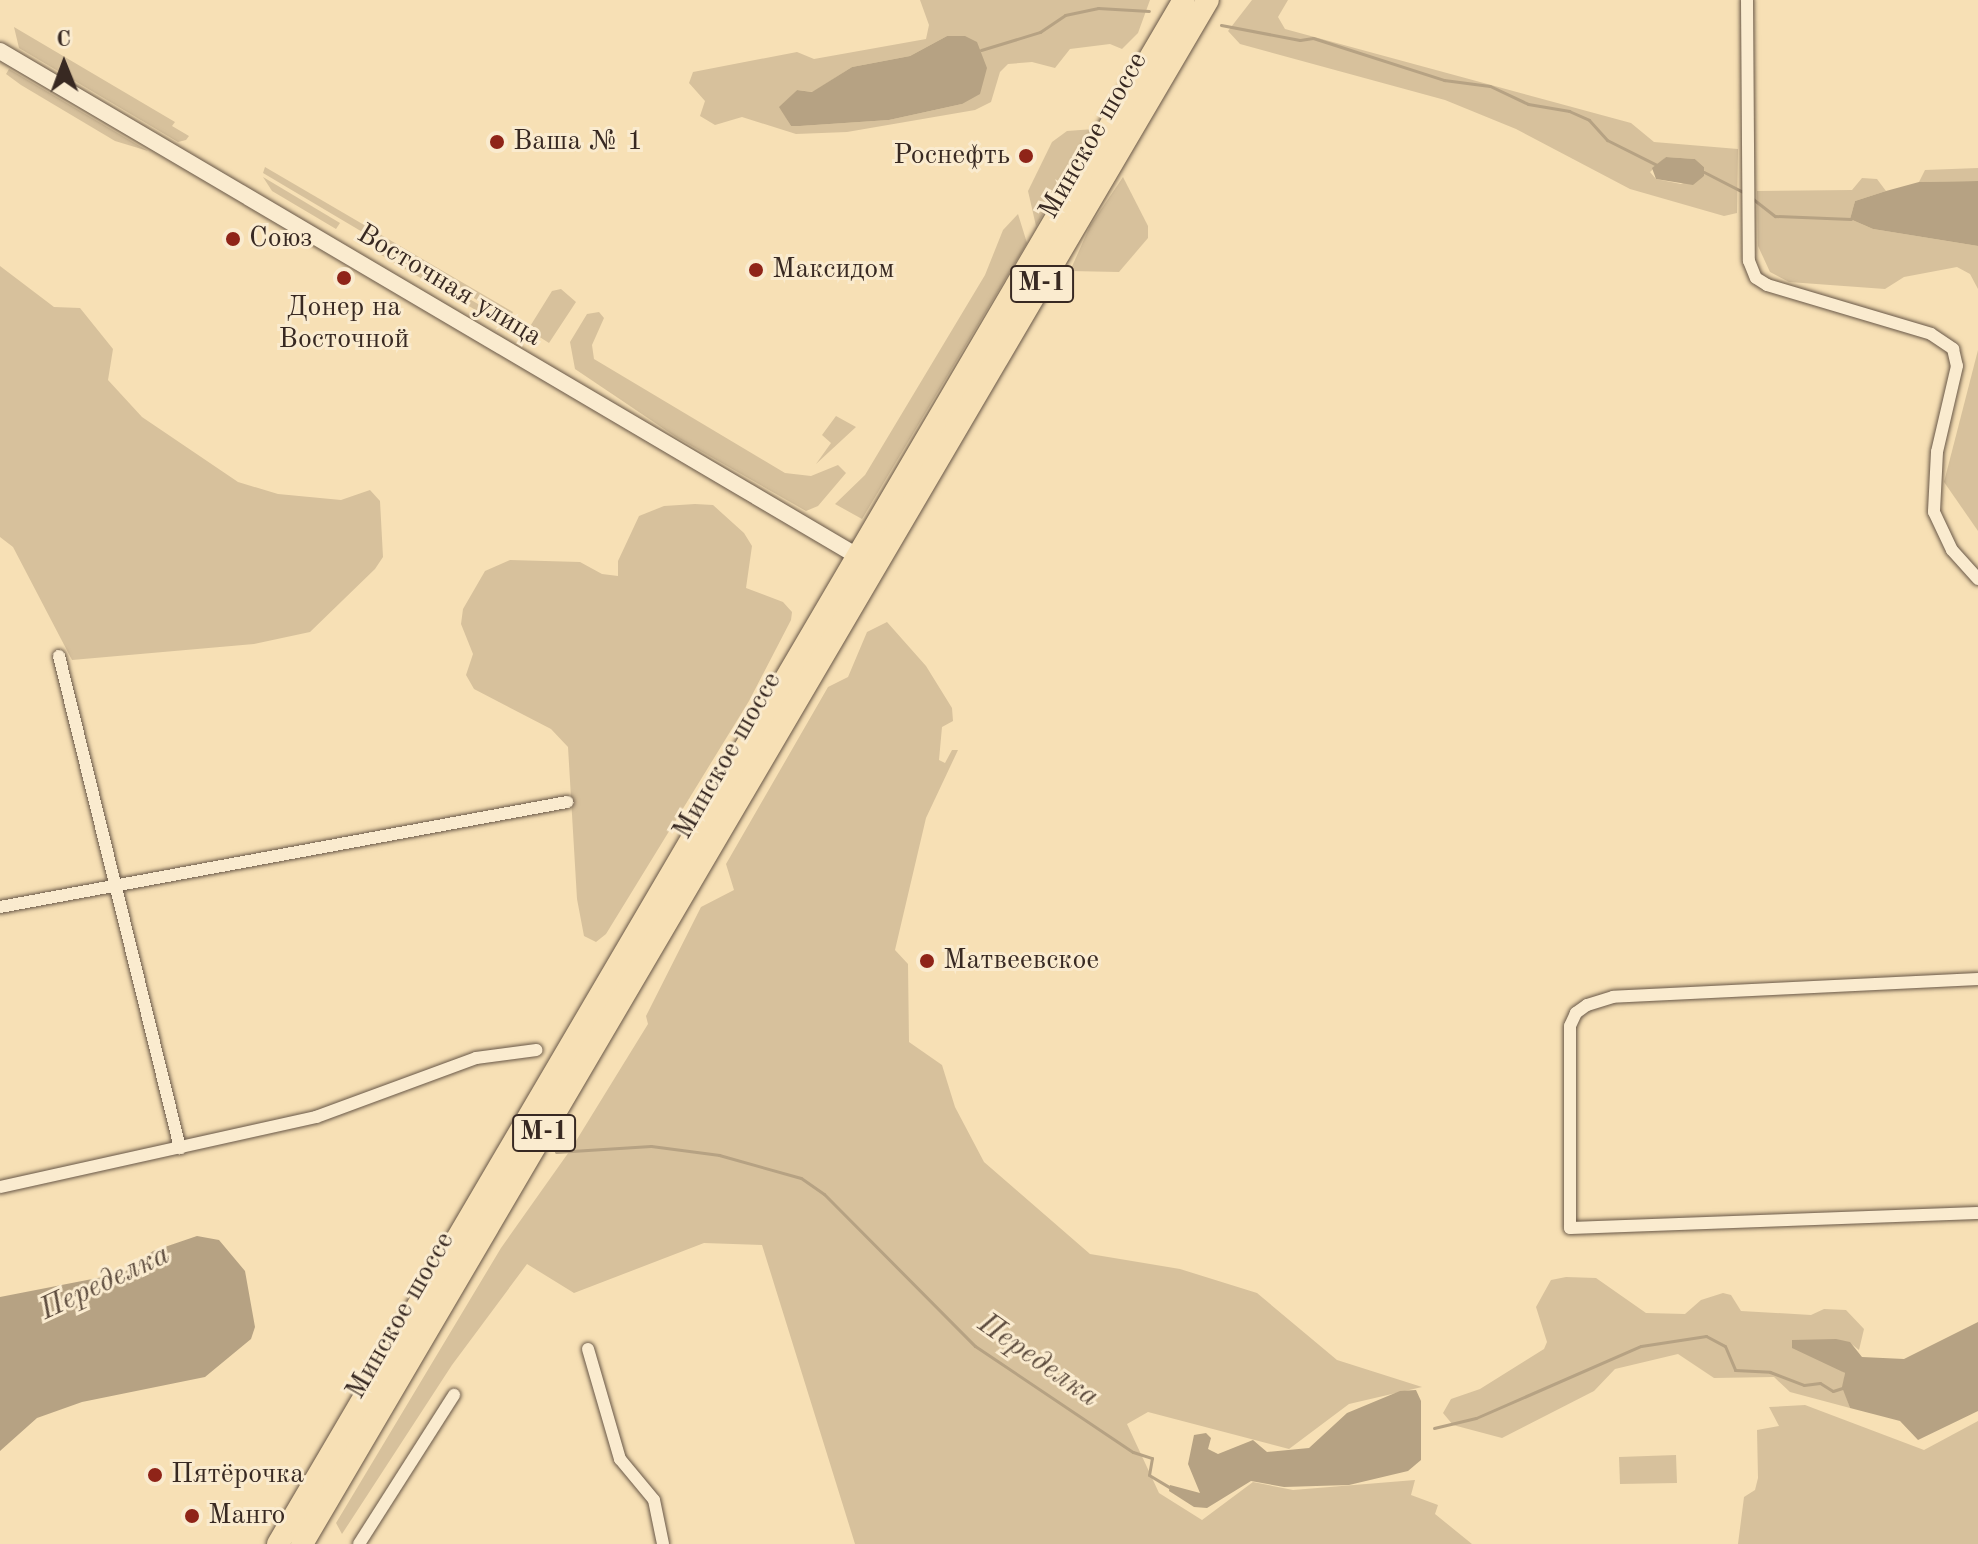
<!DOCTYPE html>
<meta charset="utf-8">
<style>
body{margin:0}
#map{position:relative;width:1978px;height:1544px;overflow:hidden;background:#f7e0b5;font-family:"Old Standard TT",serif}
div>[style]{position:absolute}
.green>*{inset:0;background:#d7c19c}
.water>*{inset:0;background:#b6a283}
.stream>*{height:3px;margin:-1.5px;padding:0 1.5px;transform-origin:1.5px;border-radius:1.5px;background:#b6a283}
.roads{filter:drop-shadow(0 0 2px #685747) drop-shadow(0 0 2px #685747)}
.minor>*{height:12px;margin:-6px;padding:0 6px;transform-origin:6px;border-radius:6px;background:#faebcf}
.tertiary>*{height:16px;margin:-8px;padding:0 8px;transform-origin:8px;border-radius:8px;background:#faebcf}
.trunk>*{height:22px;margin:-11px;padding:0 11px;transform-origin:11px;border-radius:11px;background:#f7e0b5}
.dots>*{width:22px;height:22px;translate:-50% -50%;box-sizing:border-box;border:4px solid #faebcf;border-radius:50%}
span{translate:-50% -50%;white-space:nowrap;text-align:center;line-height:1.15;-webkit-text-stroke:6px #faebcf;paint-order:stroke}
.shield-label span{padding:2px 6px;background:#faebcf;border:2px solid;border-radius:6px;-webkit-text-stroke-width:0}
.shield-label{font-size:26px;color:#382922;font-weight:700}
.street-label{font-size:28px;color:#382922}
.poi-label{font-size:28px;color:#382922}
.left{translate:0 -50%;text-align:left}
.right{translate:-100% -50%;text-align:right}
.water-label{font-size:30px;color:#5e4d3f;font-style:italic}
.north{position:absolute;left:24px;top:24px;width:80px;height:80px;-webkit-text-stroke:6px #faebcf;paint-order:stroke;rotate:359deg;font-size:22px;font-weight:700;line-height:32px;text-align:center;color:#382922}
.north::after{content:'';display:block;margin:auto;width:28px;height:36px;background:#382922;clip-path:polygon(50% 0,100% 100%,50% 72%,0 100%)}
</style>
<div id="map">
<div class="green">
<div style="clip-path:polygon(evenodd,920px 0,1150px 0,1138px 33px,1122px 49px,1110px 44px,1070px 49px,1055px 68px,1032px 62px,1008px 64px,1000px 72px,991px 102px,975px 110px,847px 132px,796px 134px,742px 117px,715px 125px,700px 116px,705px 101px,689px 83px,693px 72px,797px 52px,814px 59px,926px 39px,929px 25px,920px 0,947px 36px,962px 104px,889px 120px,800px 126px,791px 126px,780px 107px,797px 90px,813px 92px,852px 67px,910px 56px,947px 36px)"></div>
<div style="clip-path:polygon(evenodd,1252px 0,1288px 0,1278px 17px,1285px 29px,1631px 123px,1654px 142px,1738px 149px,1737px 213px,1724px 216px,1630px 189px,1516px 129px,1445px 100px,1240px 44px,1228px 31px,1252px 0,1666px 157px,1695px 159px,1704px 167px,1704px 176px,1681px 184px,1656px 179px,1650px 172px,1666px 157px)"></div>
<div style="clip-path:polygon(14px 27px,175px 122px,172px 126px,189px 136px,186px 140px,178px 142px,19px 48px)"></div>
<div style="clip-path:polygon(9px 69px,148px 151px,115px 141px,21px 85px,6px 74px)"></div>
<div style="clip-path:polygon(1094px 129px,1036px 226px,1028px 191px,1052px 142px,1067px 131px)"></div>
<div style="clip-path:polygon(265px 167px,513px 312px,509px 319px,263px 173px)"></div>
<div style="clip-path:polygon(1978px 168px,1978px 181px,1919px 182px,1925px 170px)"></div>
<div style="clip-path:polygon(263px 177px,340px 223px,336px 229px,272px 191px)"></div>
<div style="clip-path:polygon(1123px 177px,1148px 226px,1148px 238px,1119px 272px,1070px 271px,1090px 226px)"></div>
<div style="clip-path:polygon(1862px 178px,1877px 179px,1886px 191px,1855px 201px,1850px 219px,1873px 229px,1978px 246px,1978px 289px,1970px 274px,1957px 267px,1904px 277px,1885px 289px,1789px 282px,1770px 272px,1758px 246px,1757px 191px,1852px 190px)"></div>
<div style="clip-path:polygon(1018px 214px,1027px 243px,862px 519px,835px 504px,865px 475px,985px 275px,1003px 230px)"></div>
<div style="clip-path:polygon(379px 246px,507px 321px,498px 323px,376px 252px)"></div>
<div style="clip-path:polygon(0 266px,54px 307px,80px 308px,113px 349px,108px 380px,142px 417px,238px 482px,278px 494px,341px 500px,370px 490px,380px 501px,383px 557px,375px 569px,310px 632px,254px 644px,72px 660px,13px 547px,0 537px)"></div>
<div style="clip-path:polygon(561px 289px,576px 302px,549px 343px,521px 325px,529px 328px,552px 291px)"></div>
<div style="clip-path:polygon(599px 312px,604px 318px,592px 345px,594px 359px,785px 473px,811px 476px,838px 465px,846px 473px,818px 506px,806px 511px,676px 437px,575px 369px,570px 342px,587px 314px)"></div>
<div style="clip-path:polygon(1978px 350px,1978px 531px,1944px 482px)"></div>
<div style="clip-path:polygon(836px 416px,856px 427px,816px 464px,831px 443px,822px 435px)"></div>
<div style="clip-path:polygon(695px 504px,713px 505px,744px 533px,752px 546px,746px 588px,783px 602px,792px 612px,791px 620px,749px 701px,606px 934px,596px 942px,584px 936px,577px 899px,568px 747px,551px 729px,474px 689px,466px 675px,473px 654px,461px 624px,463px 609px,485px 571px,510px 560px,580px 562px,602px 574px,618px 576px,618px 561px,639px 516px,664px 506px)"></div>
<div style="clip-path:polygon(887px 622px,926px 666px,952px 708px,953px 721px,942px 727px,939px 760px,945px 763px,952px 750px,958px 750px,926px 818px,895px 950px,908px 964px,909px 1042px,942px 1065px,955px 1107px,984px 1162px,1090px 1254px,1180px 1269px,1257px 1293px,1337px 1360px,1422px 1387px,1349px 1404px,1289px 1449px,1148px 1412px,1127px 1424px,1159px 1493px,1202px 1520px,1253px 1482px,1293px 1490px,1415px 1480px,1411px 1495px,1438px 1505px,1435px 1514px,1472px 1544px,855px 1544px,762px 1245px,704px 1243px,574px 1293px,527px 1264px,452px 1365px,342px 1534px,336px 1523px,501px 1248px,571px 1149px,648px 1024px,646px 1016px,701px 907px,734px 890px,726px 864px,828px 687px,848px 677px,867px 632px)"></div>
<div style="clip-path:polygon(1566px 1277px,1596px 1278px,1646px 1313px,1685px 1314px,1701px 1300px,1723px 1293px,1731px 1295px,1741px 1311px,1811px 1315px,1824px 1309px,1846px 1310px,1864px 1329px,1859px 1350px,1849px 1342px,1792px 1340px,1845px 1373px,1843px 1387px,1850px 1408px,1790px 1392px,1774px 1377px,1714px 1378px,1678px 1354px,1615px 1369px,1594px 1391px,1502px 1438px,1453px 1425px,1443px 1413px,1451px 1399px,1480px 1389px,1544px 1349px,1547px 1342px,1536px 1307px,1551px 1280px)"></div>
<div style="clip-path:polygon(1805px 1405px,1924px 1450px,1978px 1421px,1978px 1544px,1738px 1544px,1744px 1497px,1755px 1490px,1758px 1478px,1757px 1430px,1779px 1426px,1769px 1407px)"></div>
<div style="clip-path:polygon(1676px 1455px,1677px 1483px,1620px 1484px,1619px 1457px)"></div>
</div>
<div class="water">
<div style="clip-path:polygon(947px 36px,965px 36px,977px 42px,987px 68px,980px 94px,962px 104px,889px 120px,800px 126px,791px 126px,779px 107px,797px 90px,812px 92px,852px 67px,910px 56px)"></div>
<div style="clip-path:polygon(1666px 157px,1695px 159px,1704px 167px,1704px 176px,1693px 185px,1656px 179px,1652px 168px)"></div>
<div style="clip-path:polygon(1978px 181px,1978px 246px,1873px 229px,1850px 219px,1855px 201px,1886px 191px,1919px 182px)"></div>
<div style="clip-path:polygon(197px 1236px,219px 1240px,245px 1271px,255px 1327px,251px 1339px,205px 1377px,82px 1402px,37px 1418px,0 1451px,0 1297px,123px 1273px,153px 1251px)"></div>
<div style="clip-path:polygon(1978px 1322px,1978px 1411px,1918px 1440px,1900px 1421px,1850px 1408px,1842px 1387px,1845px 1373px,1792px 1348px,1792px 1340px,1836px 1339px,1850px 1342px,1862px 1357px,1904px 1359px)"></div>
<div style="clip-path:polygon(1416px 1390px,1421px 1401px,1421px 1460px,1408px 1471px,1349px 1485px,1284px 1487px,1251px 1481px,1207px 1508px,1194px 1507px,1169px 1491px,1170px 1485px,1200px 1493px,1188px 1464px,1194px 1435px,1206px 1433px,1211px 1438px,1208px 1449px,1218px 1454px,1253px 1440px,1267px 1452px,1309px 1448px,1347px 1413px,1400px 1391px)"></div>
</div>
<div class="stream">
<div style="left:1221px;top:25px;width:80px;rotate:10.8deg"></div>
<div style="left:1300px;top:40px;width:13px;rotate:-9deg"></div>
<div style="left:1313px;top:38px;width:138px;rotate:17.8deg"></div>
<div style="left:1444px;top:80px;width:46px;rotate:7.4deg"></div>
<div style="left:1490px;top:86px;width:42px;rotate:25.3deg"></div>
<div style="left:1528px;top:104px;width:42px;rotate:9.7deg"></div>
<div style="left:1569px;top:111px;width:22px;rotate:24deg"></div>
<div style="left:1589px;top:120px;width:27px;rotate:48deg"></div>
<div style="left:1607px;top:140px;width:56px;rotate:26.6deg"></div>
<div style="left:981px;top:50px;width:62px;rotate:-17deg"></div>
<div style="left:1040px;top:32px;width:30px;rotate:-34deg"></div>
<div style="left:1065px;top:15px;width:34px;rotate:-12deg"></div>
<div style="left:1098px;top:8px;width:51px;rotate:3.4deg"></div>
<div style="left:1704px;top:172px;width:44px;rotate:27.1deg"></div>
<div style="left:1753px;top:199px;width:28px;rotate:38deg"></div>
<div style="left:1775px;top:216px;width:76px;rotate:2.3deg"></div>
<div style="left:556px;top:1152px;width:95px;rotate:-3.6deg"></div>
<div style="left:651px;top:1146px;width:69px;rotate:7.5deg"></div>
<div style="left:719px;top:1155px;width:85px;rotate:15.7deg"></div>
<div style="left:801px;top:1178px;width:28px;rotate:35deg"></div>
<div style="left:824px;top:1194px;width:214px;rotate:45.2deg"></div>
<div style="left:975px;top:1346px;width:190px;rotate:33.9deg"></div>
<div style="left:1133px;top:1452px;width:20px;rotate:18deg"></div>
<div style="left:1152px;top:1458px;width:17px;rotate:100deg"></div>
<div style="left:1149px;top:1475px;width:27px;rotate:31deg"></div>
<div style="left:1434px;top:1428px;width:43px;rotate:-13.4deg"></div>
<div style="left:1476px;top:1418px;width:180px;rotate:-23.6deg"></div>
<div style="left:1641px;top:1346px;width:66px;rotate:-8.7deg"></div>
<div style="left:1706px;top:1336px;width:21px;rotate:28deg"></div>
<div style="left:1725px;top:1346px;width:26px;rotate:67deg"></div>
<div style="left:1735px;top:1370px;width:35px;rotate:3deg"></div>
<div style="left:1770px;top:1372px;width:36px;rotate:21deg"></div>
<div style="left:1804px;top:1385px;width:16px;rotate:-7deg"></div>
<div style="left:1820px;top:1383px;width:15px;rotate:32deg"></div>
<div style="left:1833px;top:1391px;width:13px;rotate:-18deg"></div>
</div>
<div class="roads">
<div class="minor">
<div style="left:1747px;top:0;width:261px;rotate:89.6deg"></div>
<div style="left:1749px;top:261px;width:18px;rotate:68deg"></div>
<div style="left:1756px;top:278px;width:13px;rotate:32deg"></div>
<div style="left:1767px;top:285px;width:171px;rotate:16.6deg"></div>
<div style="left:1931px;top:334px;width:27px;rotate:34deg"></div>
<div style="left:1953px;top:349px;width:17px;rotate:77deg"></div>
<div style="left:1957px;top:366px;width:88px;rotate:103.1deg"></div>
<div style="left:1937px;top:452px;width:60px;rotate:92.9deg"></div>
<div style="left:1934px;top:512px;width:42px;rotate:64.7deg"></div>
<div style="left:1952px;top:550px;width:39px;rotate:48deg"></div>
<div style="left:59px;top:656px;width:507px;rotate:76.18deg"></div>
<div style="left:0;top:907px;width:577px;rotate:-10.49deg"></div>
<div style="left:1978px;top:979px;width:365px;rotate:177.2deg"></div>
<div style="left:1613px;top:997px;width:27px;rotate:163deg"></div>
<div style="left:1587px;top:1005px;width:14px;rotate:144deg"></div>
<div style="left:1576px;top:1013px;width:14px;rotate:115deg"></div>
<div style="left:1570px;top:1026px;width:202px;rotate:90deg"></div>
<div style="left:1570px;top:1228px;width:408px;rotate:-2.1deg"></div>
<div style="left:0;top:1187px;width:324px;rotate:-12.5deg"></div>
<div style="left:316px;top:1117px;width:171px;rotate:-20.2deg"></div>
<div style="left:476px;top:1058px;width:61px;rotate:-7.6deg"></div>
<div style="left:588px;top:1349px;width:115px;rotate:73.8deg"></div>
<div style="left:620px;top:1459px;width:53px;rotate:50.3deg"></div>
<div style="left:654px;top:1500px;width:45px;rotate:78.4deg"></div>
<div style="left:359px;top:1544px;width:177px;rotate:-57.5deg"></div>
</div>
<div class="tertiary">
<div style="left:0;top:51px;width:1003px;rotate:30.5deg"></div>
</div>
<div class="trunk">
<div style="left:278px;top:1544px;width:1790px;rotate:-59.6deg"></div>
<div style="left:302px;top:1544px;width:1790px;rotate:-59.6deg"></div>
</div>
</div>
<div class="dots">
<div style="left:497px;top:142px;background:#8f2418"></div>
<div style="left:1026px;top:156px;background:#8f2418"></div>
<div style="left:233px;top:239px;background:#8f2418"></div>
<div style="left:756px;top:270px;background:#8f2418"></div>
<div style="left:344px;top:278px;background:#8f2418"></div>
<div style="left:927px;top:961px;background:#8f2418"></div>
<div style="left:155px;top:1475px;background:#8f2418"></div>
<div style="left:192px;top:1516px;background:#8f2418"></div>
</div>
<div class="shield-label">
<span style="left:1042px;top:284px">М-1</span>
<span style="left:544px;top:1133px">М-1</span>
</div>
<div class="street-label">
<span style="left:1094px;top:136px;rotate:-60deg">Минское шоссе</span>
<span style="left:449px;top:286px;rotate:31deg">Восточная улица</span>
<span style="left:728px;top:756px;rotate:-60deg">Минское шоссе</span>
<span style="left:401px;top:1316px;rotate:-60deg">Минское шоссе</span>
</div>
<div class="poi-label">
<span class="left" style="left:513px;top:142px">Ваша № 1</span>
<span class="right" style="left:1010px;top:156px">Роснефть</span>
<span class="left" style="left:249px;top:239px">Союз</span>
<span class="left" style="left:772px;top:270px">Максидом</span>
<span style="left:344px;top:324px">Донер на<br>Восточной</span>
<span class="left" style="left:943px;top:961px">Матвеевское</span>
<span class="left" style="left:171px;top:1475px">Пятёрочка</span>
<span class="left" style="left:208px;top:1516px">Манго</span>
</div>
<div class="water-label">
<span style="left:105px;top:1283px;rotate:-25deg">Переделка</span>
<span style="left:1038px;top:1361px;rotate:35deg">Переделка</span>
</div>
<div class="north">С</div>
</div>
